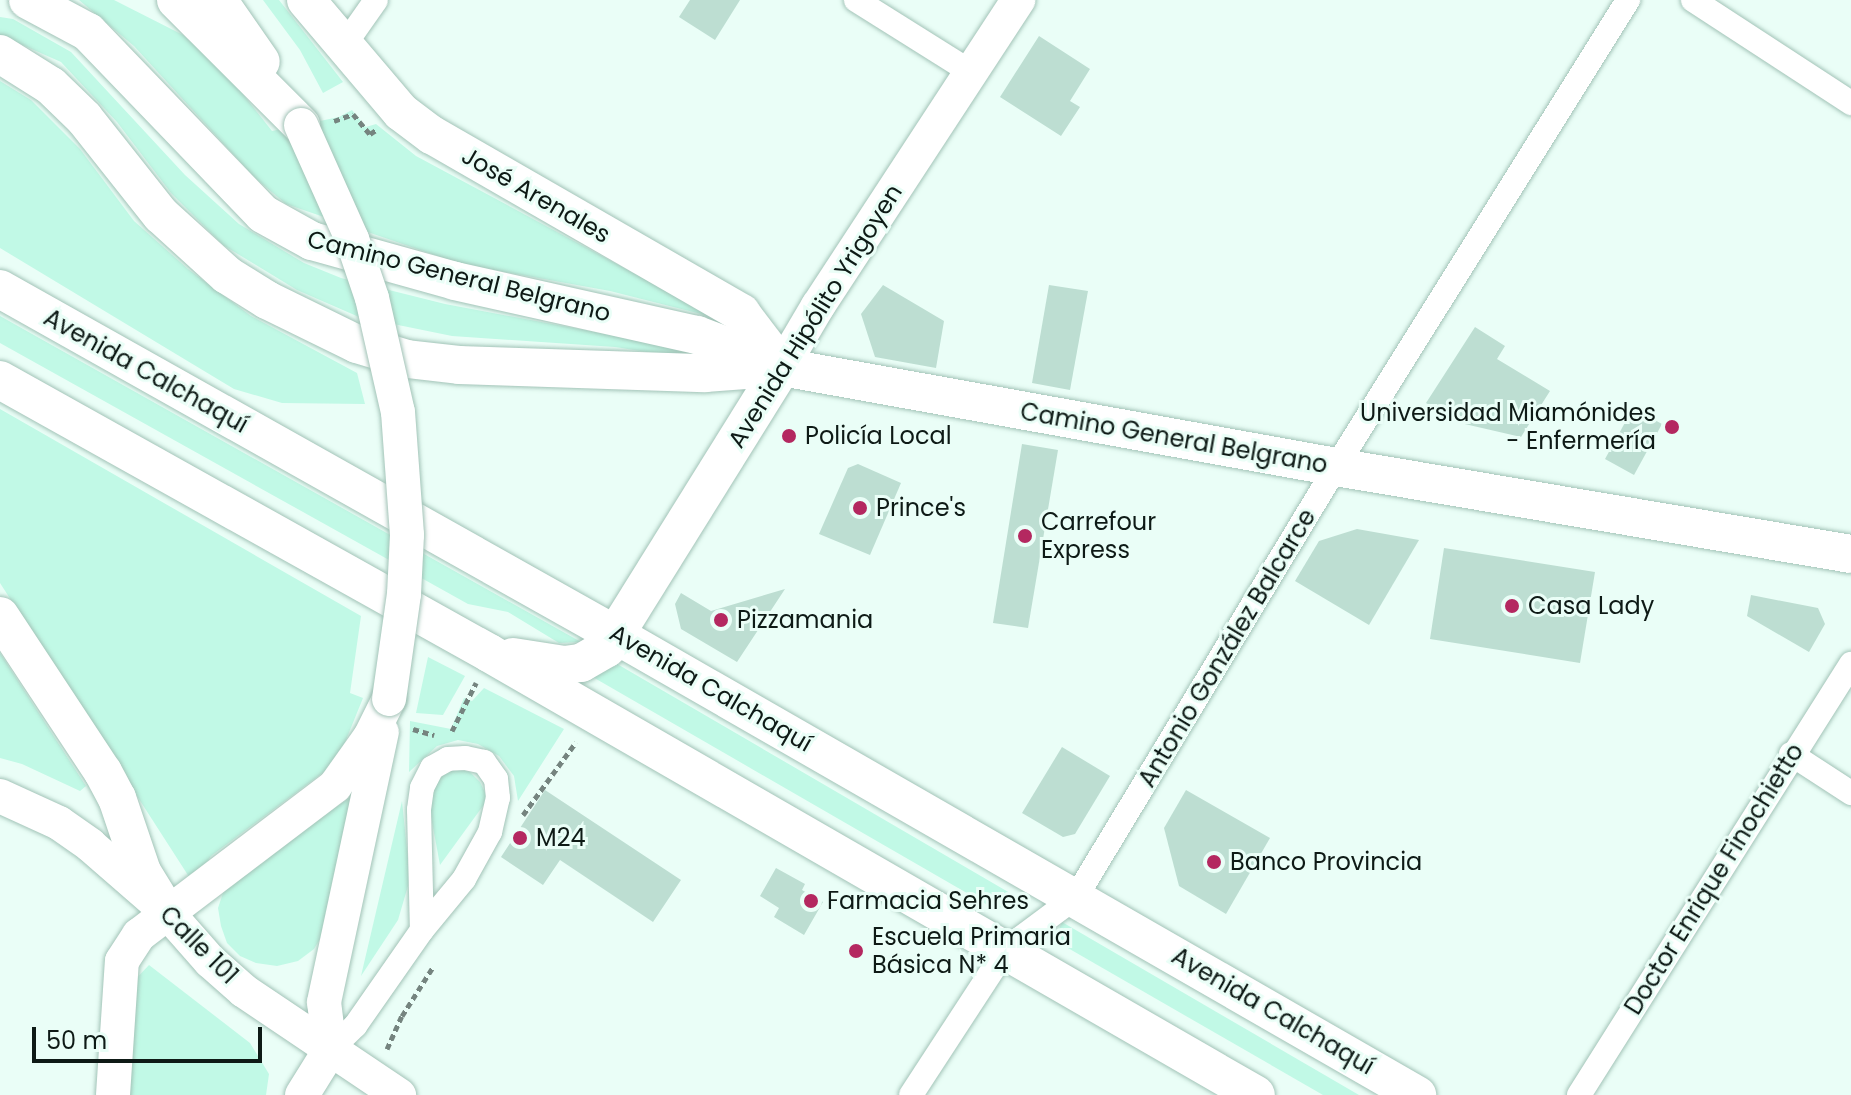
<!DOCTYPE html>
<meta charset="utf-8">
<style>
body{margin:0}
#map{position:relative;width:1851px;height:1095px;overflow:hidden;background:#eafef7;font-family:Poppins,sans-serif}
div>[style]{position:absolute}
.green>*{inset:0;background:#c1f9e6}
.building>*{inset:0;background:#bdded2}
.path>*{height:5px;margin-top:-2.5px;transform-origin:0;background:repeating-linear-gradient(90deg,#75847f 0 6px,transparent 0 10px)}
.roads{filter:drop-shadow(0 0 2px #a2c3b7) drop-shadow(0 0 2px #a2c3b7)}
.street>*{height:24px;margin:-12px;padding:0 12px;transform-origin:12px;border-radius:12px;background:#fff}
.secondary>*{height:34px;margin:-17px;padding:0 17px;transform-origin:17px;border-radius:17px;background:#fff}
.primary>*{height:38px;margin:-19px;padding:0 19px;transform-origin:19px;border-radius:19px;background:#fff}
.bridges{filter:drop-shadow(0 0 2px #a2c3b7) drop-shadow(0 0 2px #a2c3b7)}
.secondary-bridge>*{height:34px;margin:-17px;padding:0 17px;transform-origin:17px;border-radius:17px;background:#fff}
.dots>*{width:22px;height:22px;translate:-50% -50%;box-sizing:border-box;border:4px solid #eafef7;border-radius:50%}
span{translate:-50% -50%;white-space:nowrap;text-align:center;line-height:1.15;-webkit-text-stroke:6px #eafef7;paint-order:stroke}
.street-label{font-size:24px;color:#0e1a16}
.poi-label{font-size:24px;color:#0e1a16}
.right{translate:-100% -50%;text-align:right}
.left{translate:0 -50%;text-align:left}
.scale{position:absolute;left:32px;top:1027px;width:230px;height:36px;box-sizing:border-box;border:4px solid #0e1a16;border-top:0;padding-left:10px;font-size:24px;line-height:28px;white-space:nowrap;color:#0e1a16;-webkit-text-stroke:6px #eafef7;paint-order:stroke}
</style>
<div id="map">
<div class="green">
<div style="clip-path:polygon(79px 0,114px 0,183px 35px,223px 69px,272px 131px,339px 117px,352px 110px,366px 127px,376px 124px,416px 156px,717px 318px,610px 291px,461px 264px,286px 204px,254px 177px,134px 46px)"></div>
<div style="clip-path:polygon(263px 0,279px 0,343px 82px,323px 93px,300px 50px)"></div>
<div style="clip-path:polygon(0 17px,13px 19px,71px 52px,185px 175px,239px 224px,304px 263px,341px 278px,445px 304px,702px 352px,710px 362px,615px 347px,452px 336px,359px 317px,297px 290px,223px 245px,171px 193px,117px 122px,61px 62px,0 35px)"></div>
<div style="clip-path:polygon(0 81px,31px 100px,80px 149px,134px 221px,188px 269px,251px 316px,357px 373px,365px 404px,282px 403px,234px 389px,0 248px)"></div>
<div style="clip-path:polygon(0 316px,581px 642px,559px 643px,508px 612px,468px 604px,0 343px)"></div>
<div style="clip-path:polygon(0 409px,361px 616px,350px 693px,363px 698px,337px 762px,211px 856px,193px 883px,0 583px)"></div>
<div style="clip-path:polygon(0 653px,86px 786px,80px 791px,22px 764px,0 758px)"></div>
<div style="clip-path:polygon(428px 657px,465px 676px,443px 715px,416px 713px)"></div>
<div style="clip-path:polygon(612px 661px,1010px 893px,998px 911px,591px 676px,607px 670px)"></div>
<div style="clip-path:polygon(484px 688px,564px 729px,518px 801px,514px 776px,499px 756px,478px 744px,458px 740px,437px 746px,409px 772px,410px 721px,451px 729px,464px 698px,472px 701px)"></div>
<div style="clip-path:polygon(451px 768px,470px 772px,480px 782px,488px 799px,440px 865px,428px 800px,437px 780px)"></div>
<div style="clip-path:polygon(351px 797px,323px 934px,314px 949px,298px 961px,277px 966px,256px 963px,240px 956px,227px 943px,221px 926px,218px 908px,224px 890px,238px 874px)"></div>
<div style="clip-path:polygon(402px 801px,410px 879px,398px 920px,361px 976px)"></div>
<div style="clip-path:polygon(1062px 922px,1359px 1095px,1323px 1095px,1054px 940px)"></div>
<div style="clip-path:polygon(149px 965px,250px 1043px,269px 1074px,266px 1095px,126px 1095px,131px 984px)"></div>
</div>
<div class="building">
<div style="clip-path:polygon(690px 0,740px 0,715px 40px,679px 17px)"></div>
<div style="clip-path:polygon(1039px 36px,1090px 69px,1070px 101px,1080px 107px,1061px 136px,1000px 97px)"></div>
<div style="clip-path:polygon(883px 285px,944px 321px,936px 368px,875px 357px,861px 314px)"></div>
<div style="clip-path:polygon(1049px 285px,1088px 291px,1070px 390px,1032px 383px)"></div>
<div style="clip-path:polygon(1475px 327px,1505px 346px,1497px 359px,1550px 391px,1521px 437px,1456px 422px,1426px 403px)"></div>
<div style="clip-path:polygon(1633px 408px,1662px 424px,1634px 475px,1605px 459px)"></div>
<div style="clip-path:polygon(1022px 444px,1058px 450px,1028px 628px,993px 623px)"></div>
<div style="clip-path:polygon(858px 464px,901px 483px,870px 555px,819px 534px,848px 468px)"></div>
<div style="clip-path:polygon(1357px 529px,1419px 540px,1369px 625px,1295px 581px,1319px 541px)"></div>
<div style="clip-path:polygon(1444px 548px,1595px 572px,1580px 663px,1430px 639px)"></div>
<div style="clip-path:polygon(785px 589px,737px 662px,681px 629px,675px 604px,681px 593px,711px 611px)"></div>
<div style="clip-path:polygon(1751px 595px,1818px 608px,1825px 624px,1809px 652px,1747px 616px)"></div>
<div style="clip-path:polygon(1062px 747px,1110px 776px,1075px 834px,1063px 837px,1022px 813px)"></div>
<div style="clip-path:polygon(545px 790px,681px 880px,653px 922px,560px 860px,543px 885px,501px 857px)"></div>
<div style="clip-path:polygon(1186px 790px,1270px 838px,1226px 914px,1179px 886px,1164px 828px)"></div>
<div style="clip-path:polygon(776px 868px,805px 884px,802px 890px,823px 902px,804px 935px,774px 917px,779px 908px,760px 896px)"></div>
</div>
<div class="path">
<div style="left:334px;top:121px;width:20px;rotate:-20deg"></div>
<div style="left:353px;top:114px;width:26px;rotate:50deg"></div>
<div style="left:370px;top:134px;width:7px;rotate:-34deg"></div>
<div style="left:413px;top:729px;width:22px;rotate:16deg"></div>
<div style="left:452px;top:731px;width:54px;rotate:-63.4deg"></div>
<div style="left:523px;top:815px;width:90px;rotate:-54deg"></div>
<div style="left:387px;top:1049px;width:36px;rotate:-66deg"></div>
<div style="left:402px;top:1016px;width:58px;rotate:-57.7deg"></div>
</div>
<div class="roads">
<div class="street">
<div style="left:856px;top:0;width:136px;rotate:32.1deg"></div>
<div style="left:1693px;top:0;width:189px;rotate:33.1deg"></div>
<div style="left:343px;top:47px;width:57px;rotate:-54.9deg"></div>
<div style="left:1791px;top:754px;width:72px;rotate:33deg"></div>
<div style="left:330px;top:1050px;width:35px;rotate:-44deg"></div>
<div style="left:355px;top:1026px;width:117px;rotate:-55.1deg"></div>
<div style="left:422px;top:930px;width:66px;rotate:-50.5deg"></div>
<div style="left:464px;top:879px;width:54px;rotate:-61deg"></div>
<div style="left:490px;top:832px;width:35px;rotate:-77deg"></div>
<div style="left:498px;top:798px;width:19px;rotate:-96deg"></div>
<div style="left:496px;top:779px;width:21px;rotate:-125deg"></div>
<div style="left:484px;top:762px;width:19px;rotate:-168deg"></div>
<div style="left:465px;top:758px;width:17px;rotate:177deg"></div>
<div style="left:448px;top:759px;width:18px;rotate:151deg"></div>
<div style="left:432px;top:768px;width:22px;rotate:117deg"></div>
<div style="left:422px;top:788px;width:22px;rotate:98deg"></div>
<div style="left:419px;top:810px;width:120px;rotate:88.6deg"></div>
<div style="left:911px;top:1095px;width:174px;rotate:-56.9deg"></div>
<div style="left:1006px;top:949px;width:87px;rotate:-36.6deg"></div>
<div style="left:1076px;top:897px;width:502px;rotate:-58.84deg"></div>
<div style="left:1336px;top:467px;width:551px;rotate:-57.98deg"></div>
<div style="left:1579px;top:1095px;width:510px;rotate:-57.74deg"></div>
</div>
<div class="secondary">
<div style="left:782px;top:367px;width:71px;rotate:-59.5deg"></div>
<div style="left:818px;top:306px;width:366px;rotate:-56.8deg"></div>
<div style="left:0;top:796px;width:65px;rotate:24.6deg"></div>
<div style="left:59px;top:823px;width:38px;rotate:35deg"></div>
<div style="left:90px;top:845px;width:101px;rotate:41deg"></div>
<div style="left:166px;top:911px;width:67px;rotate:48.7deg"></div>
<div style="left:210px;top:961px;width:45px;rotate:41.4deg"></div>
<div style="left:244px;top:991px;width:187px;rotate:33.9deg"></div>
<div style="left:330px;top:1050px;width:48px;rotate:-97.1deg"></div>
<div style="left:324px;top:1002px;width:276px;rotate:-77.9deg"></div>
<div style="left:113px;top:1095px;width:134px;rotate:-86.2deg"></div>
<div style="left:122px;top:961px;width:31px;rotate:-57deg"></div>
<div style="left:139px;top:935px;width:246px;rotate:-37.2deg"></div>
<div style="left:335px;top:786px;width:60px;rotate:-54.5deg"></div>
<div style="left:370px;top:737px;width:42px;rotate:-63.4deg"></div>
<div style="left:302px;top:1095px;width:53px;rotate:-58.1deg"></div>
</div>
<div class="primary">
<div style="left:28px;top:0;width:68px;rotate:28.1deg"></div>
<div style="left:88px;top:32px;width:252px;rotate:46.1deg"></div>
<div style="left:263px;top:214px;width:56px;rotate:28.9deg"></div>
<div style="left:312px;top:241px;width:148px;rotate:15.6deg"></div>
<div style="left:455px;top:281px;width:248px;rotate:12.6deg"></div>
<div style="left:697px;top:335px;width:91px;rotate:20.6deg"></div>
<div style="left:782px;top:367px;width:563px;rotate:10.23deg"></div>
<div style="left:1336px;top:467px;width:522px;rotate:9.59deg"></div>
<div style="left:176px;top:0;width:177px;rotate:45deg"></div>
<div style="left:218px;top:0;width:75px;rotate:55.3deg"></div>
<div style="left:306px;top:0;width:147px;rotate:49.7deg"></div>
<div style="left:401px;top:112px;width:39px;rotate:37deg"></div>
<div style="left:432px;top:135px;width:357px;rotate:29.9deg"></div>
<div style="left:741px;top:313px;width:68px;rotate:52.8deg"></div>
<div style="left:0;top:54px;width:60px;rotate:32.1deg"></div>
<div style="left:51px;top:86px;width:46px;rotate:44.1deg"></div>
<div style="left:84px;top:118px;width:124px;rotate:51.6deg"></div>
<div style="left:161px;top:215px;width:89px;rotate:42.3deg"></div>
<div style="left:227px;top:275px;width:47px;rotate:32deg"></div>
<div style="left:267px;top:300px;width:100px;rotate:26.1deg"></div>
<div style="left:357px;top:344px;width:52px;rotate:16.7deg"></div>
<div style="left:407px;top:359px;width:52px;rotate:6.6deg"></div>
<div style="left:459px;top:365px;width:246px;rotate:1.9deg"></div>
<div style="left:705px;top:373px;width:67px;rotate:-4.3deg"></div>
<div style="left:0;top:289px;width:707px;rotate:29.32deg"></div>
<div style="left:616px;top:635px;width:924px;rotate:29.87deg"></div>
<div style="left:0;top:380px;width:560px;rotate:29.17deg"></div>
<div style="left:489px;top:653px;width:885px;rotate:29.95deg"></div>
<div style="left:0;top:616px;width:187px;rotate:56.6deg"></div>
<div style="left:103px;top:772px;width:30px;rotate:62deg"></div>
<div style="left:117px;top:798px;width:78px;rotate:71.3deg"></div>
<div style="left:142px;top:872px;width:46px;rotate:58.4deg"></div>
<div style="left:513px;top:657px;width:52px;rotate:8.9deg"></div>
<div style="left:564px;top:665px;width:17px;rotate:-7deg"></div>
<div style="left:581px;top:663px;width:30px;rotate:-30deg"></div>
<div style="left:607px;top:648px;width:331px;rotate:-58.1deg"></div>
</div>
</div>
<div class="bridges">
<div class="secondary-bridge">
<div style="left:301px;top:125px;width:125px;rotate:65.9deg"></div>
<div style="left:352px;top:239px;width:62px;rotate:71.3deg"></div>
<div style="left:372px;top:298px;width:117px;rotate:77.2deg"></div>
<div style="left:398px;top:412px;width:123px;rotate:85.8deg"></div>
<div style="left:407px;top:535px;width:59px;rotate:92.9deg"></div>
<div style="left:404px;top:594px;width:106px;rotate:98.1deg"></div>
</div>
</div>
<div class="dots">
<div style="left:1672px;top:427px;background:#b42860"></div>
<div style="left:789px;top:436px;background:#b42860"></div>
<div style="left:860px;top:508px;background:#b42860"></div>
<div style="left:1025px;top:536px;background:#b42860"></div>
<div style="left:1512px;top:606px;background:#b42860"></div>
<div style="left:721px;top:620px;background:#b42860"></div>
<div style="left:520px;top:838px;background:#b42860"></div>
<div style="left:1214px;top:862px;background:#b42860"></div>
<div style="left:811px;top:901px;background:#b42860"></div>
<div style="left:856px;top:951px;background:#b42860"></div>
</div>
<div class="street-label">
<span style="left:536px;top:195px;rotate:30deg">José Arenales</span>
<span style="left:459px;top:276px;rotate:14deg">Camino General Belgrano</span>
<span style="left:815px;top:316px;rotate:-58deg">Avenida Hipólito Yrigoyen</span>
<span style="left:146px;top:371px;rotate:29deg">Avenida Calchaquí</span>
<span style="left:1174px;top:438px;rotate:10deg">Camino General Belgrano</span>
<span style="left:1227px;top:648px;rotate:-59deg">Antonio González Balcarce</span>
<span style="left:711px;top:688px;rotate:30deg">Avenida Calchaquí</span>
<span style="left:1714px;top:879px;rotate:-58deg">Doctor Enrique Finochietto</span>
<span style="left:199px;top:945px;rotate:45deg">Calle 101</span>
<span style="left:1273px;top:1011px;rotate:30deg">Avenida Calchaquí</span>
</div>
<div class="poi-label">
<span class="right" style="left:1656px;top:427px">Universidad Miamónides<br>- Enfermería</span>
<span class="left" style="left:805px;top:436px">Policía Local</span>
<span class="left" style="left:876px;top:508px">Prince's</span>
<span class="left" style="left:1041px;top:536px">Carrefour<br>Express</span>
<span class="left" style="left:1528px;top:606px">Casa Lady</span>
<span class="left" style="left:737px;top:620px">Pizzamania</span>
<span class="left" style="left:536px;top:838px">M24</span>
<span class="left" style="left:1230px;top:862px">Banco Provincia</span>
<span class="left" style="left:827px;top:901px">Farmacia Sehres</span>
<span class="left" style="left:872px;top:951px">Escuela Primaria<br>Básica N* 4</span>
</div>
<div class="scale">50 m</div>
</div>
